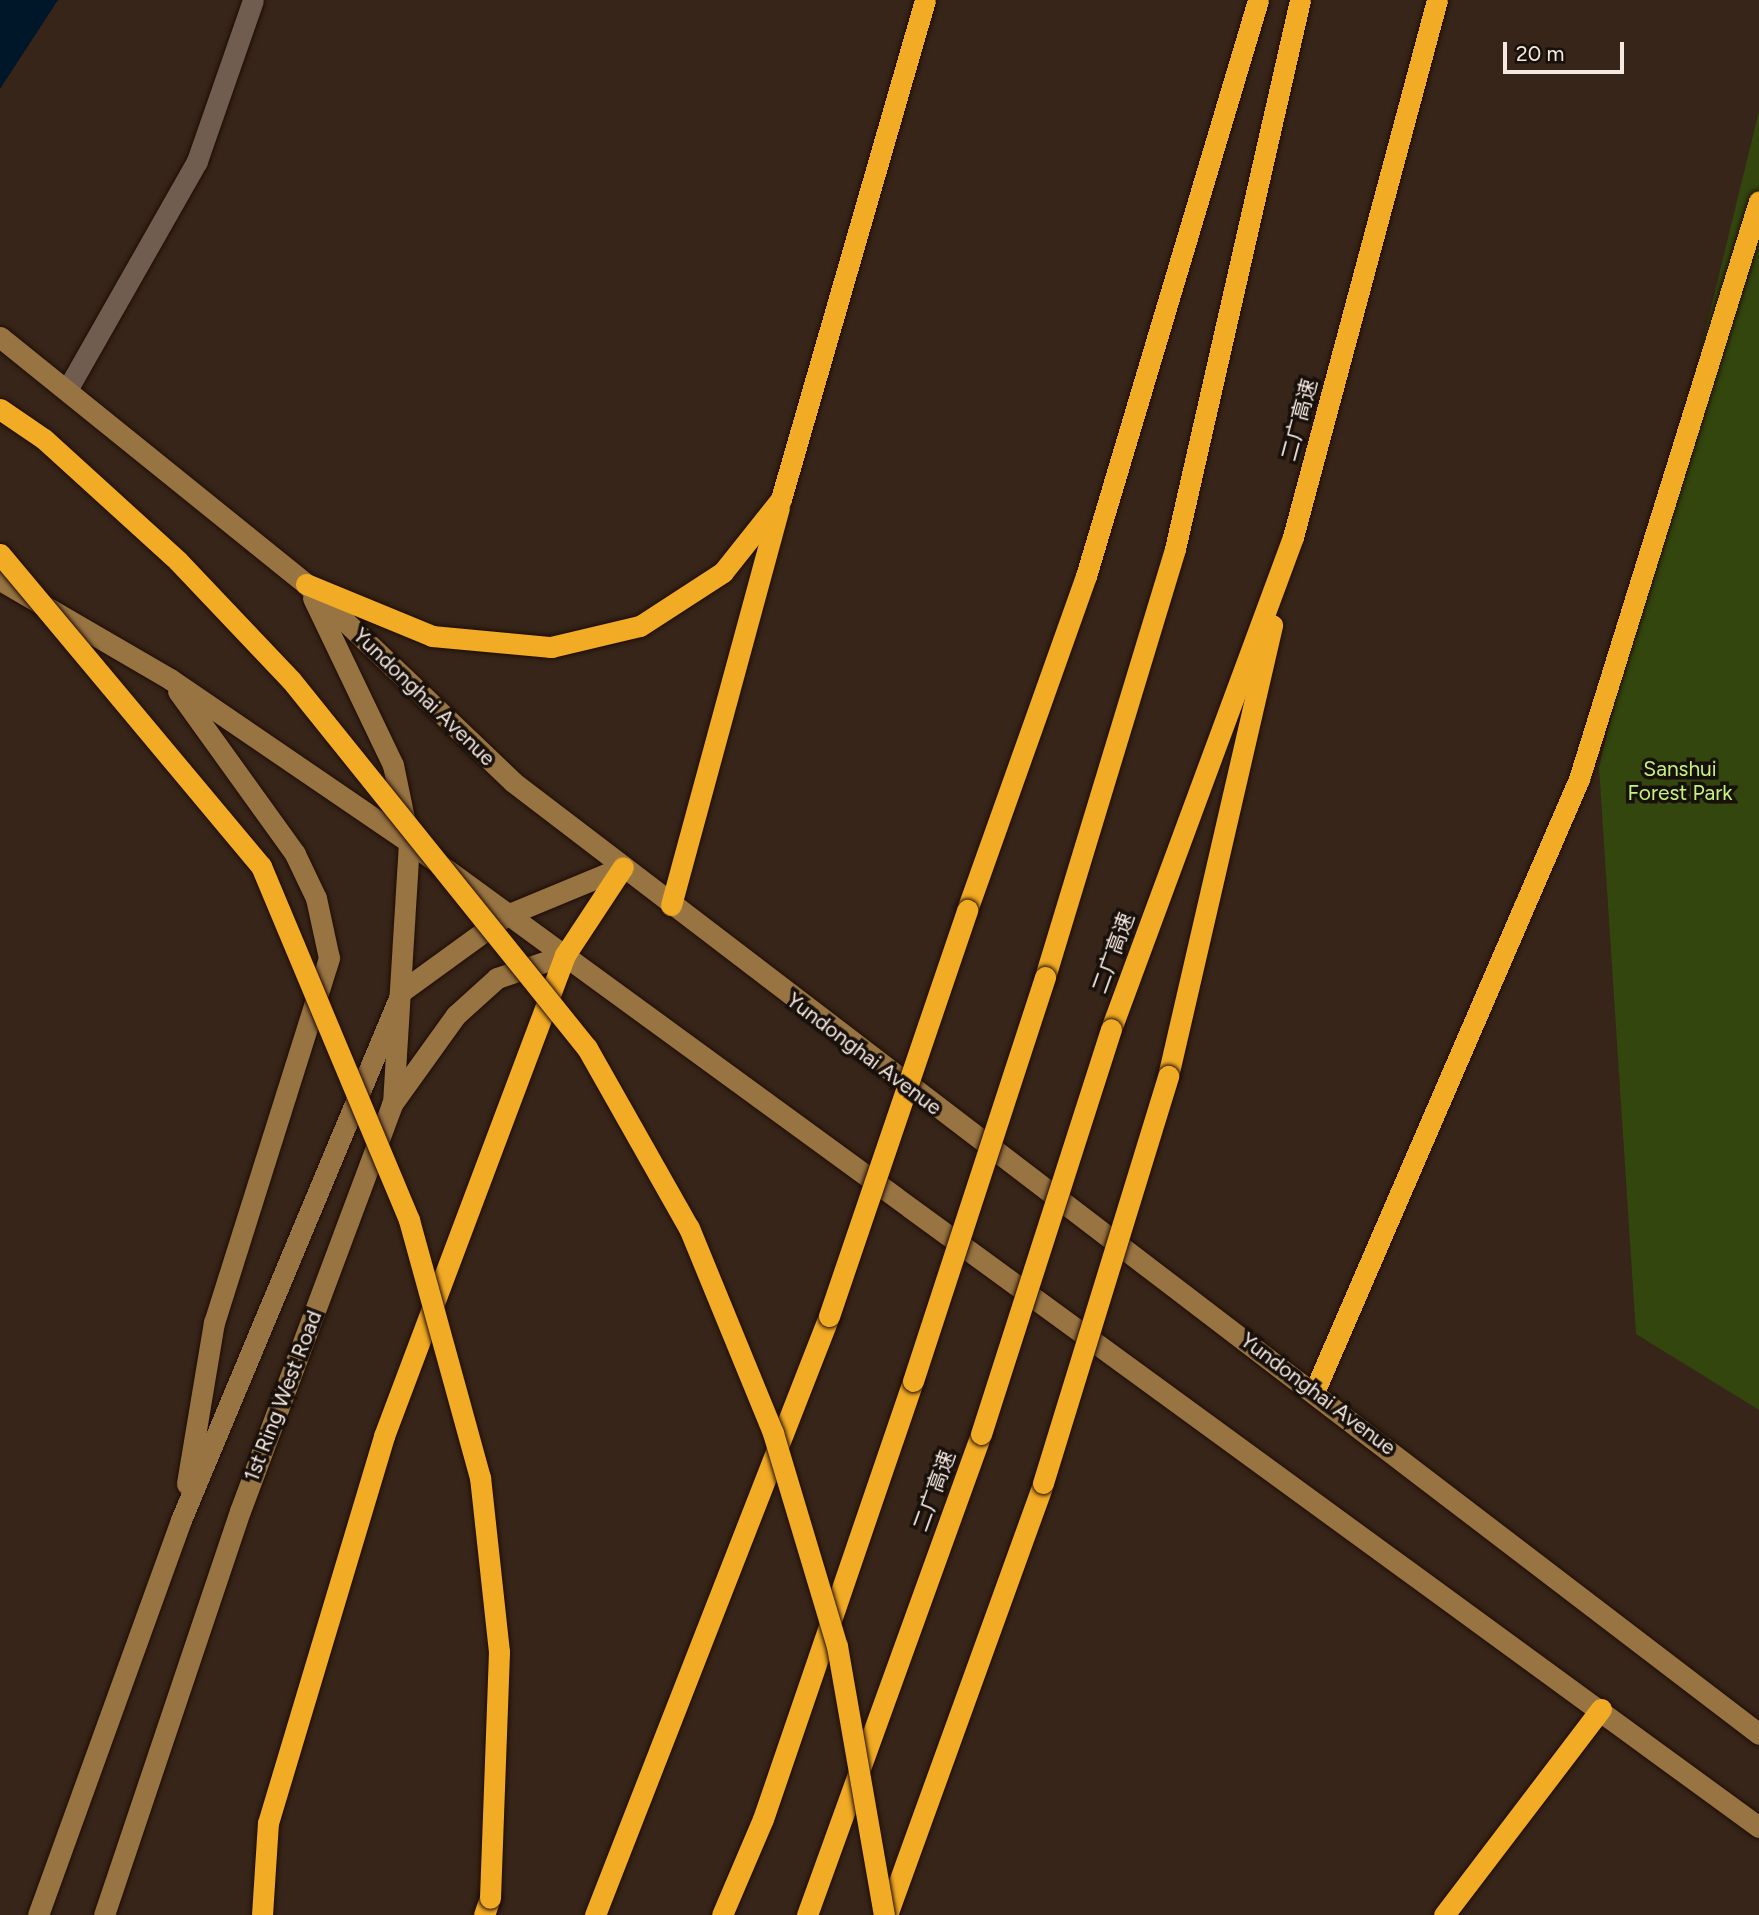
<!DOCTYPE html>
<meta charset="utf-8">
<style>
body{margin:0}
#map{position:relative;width:1759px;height:1915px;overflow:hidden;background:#372519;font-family:Figtree,"Noto Sans SC",sans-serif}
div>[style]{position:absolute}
.green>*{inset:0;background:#32460e}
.water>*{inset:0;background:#00172a}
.roads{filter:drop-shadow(0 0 2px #1e0d04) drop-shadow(0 0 2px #1e0d04)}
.street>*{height:21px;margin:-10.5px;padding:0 10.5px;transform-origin:10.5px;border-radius:10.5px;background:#715c50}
.secondary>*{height:21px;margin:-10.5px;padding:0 10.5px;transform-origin:10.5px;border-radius:10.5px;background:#987443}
.highway>*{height:21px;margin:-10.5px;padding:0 10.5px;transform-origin:10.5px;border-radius:10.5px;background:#f2ab24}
.bridges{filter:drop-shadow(0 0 2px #1e0d04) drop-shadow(0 0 2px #1e0d04)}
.highway-bridge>*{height:21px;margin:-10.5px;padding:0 10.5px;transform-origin:10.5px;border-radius:10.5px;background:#f2ab24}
span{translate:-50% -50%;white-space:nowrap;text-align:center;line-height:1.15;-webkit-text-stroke:7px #18100b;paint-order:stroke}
.street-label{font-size:21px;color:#f6e9e1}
.park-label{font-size:21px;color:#c4f27f}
.scale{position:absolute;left:1503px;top:42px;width:121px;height:32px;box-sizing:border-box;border:4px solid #f6e9e1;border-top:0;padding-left:9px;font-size:21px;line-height:24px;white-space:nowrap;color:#f6e9e1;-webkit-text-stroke:5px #18100b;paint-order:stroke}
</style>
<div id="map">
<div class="green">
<div style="clip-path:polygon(1759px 111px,1759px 1410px,1636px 1334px,1599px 767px)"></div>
</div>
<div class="water">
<div style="clip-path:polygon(0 0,58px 0,0 89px)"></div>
</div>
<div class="roads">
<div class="street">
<div style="left:67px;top:390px;width:263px;rotate:-60.4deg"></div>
<div style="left:197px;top:161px;width:170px;rotate:-70.8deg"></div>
</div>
<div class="secondary">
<div style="left:0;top:337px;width:393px;rotate:38.9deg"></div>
<div style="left:306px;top:584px;width:286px;rotate:43.7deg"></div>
<div style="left:513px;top:782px;width:1568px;rotate:37.38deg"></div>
<div style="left:0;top:580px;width:197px;rotate:30.2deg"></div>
<div style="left:170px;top:679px;width:289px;rotate:34.3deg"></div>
<div style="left:409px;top:842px;width:1671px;rotate:36.12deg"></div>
<div style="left:313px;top:598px;width:185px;rotate:64.4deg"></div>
<div style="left:393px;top:765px;width:79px;rotate:78.3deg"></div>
<div style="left:409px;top:842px;width:260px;rotate:93.5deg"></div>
<div style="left:178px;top:691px;width:201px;rotate:54.3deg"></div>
<div style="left:295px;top:854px;width:49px;rotate:64.5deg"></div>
<div style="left:316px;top:898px;width:61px;rotate:77.8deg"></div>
<div style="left:329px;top:958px;width:382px;rotate:107.5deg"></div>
<div style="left:214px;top:1322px;width:164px;rotate:99.5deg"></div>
<div style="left:38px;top:1915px;width:420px;rotate:-70.1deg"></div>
<div style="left:181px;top:1520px;width:573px;rotate:-67.33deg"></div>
<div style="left:402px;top:991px;width:130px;rotate:-35.9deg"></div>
<div style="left:507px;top:915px;width:126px;rotate:-22.5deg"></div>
<div style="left:104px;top:1915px;width:426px;rotate:-71.4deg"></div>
<div style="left:240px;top:1511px;width:434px;rotate:-69.5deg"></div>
<div style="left:392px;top:1104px;width:110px;rotate:-54.3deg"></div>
<div style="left:456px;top:1015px;width:55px;rotate:-42.1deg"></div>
<div style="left:497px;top:978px;width:72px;rotate:-18.7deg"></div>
</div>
<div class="highway">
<div style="left:306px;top:584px;width:136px;rotate:22.4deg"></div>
<div style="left:432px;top:636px;width:120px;rotate:5.3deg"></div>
<div style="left:551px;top:647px;width:91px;rotate:-13.3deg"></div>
<div style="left:640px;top:626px;width:99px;rotate:-33deg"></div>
<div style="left:723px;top:572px;width:93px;rotate:-51.5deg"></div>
<div style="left:781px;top:499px;width:519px;rotate:-73.9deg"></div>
<div style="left:671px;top:905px;width:412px;rotate:-74.8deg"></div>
<div style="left:967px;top:910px;width:355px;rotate:-70.4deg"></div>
<div style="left:1086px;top:576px;width:601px;rotate:-73.37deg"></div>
<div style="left:1045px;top:977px;width:447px;rotate:-73.1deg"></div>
<div style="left:1175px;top:549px;width:563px;rotate:-77.17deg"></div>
<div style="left:1111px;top:1029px;width:525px;rotate:-69.7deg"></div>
<div style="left:1293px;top:537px;width:556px;rotate:-74.99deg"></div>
<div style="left:1168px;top:1076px;width:463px;rotate:-77deg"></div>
<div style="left:1315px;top:1390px;width:666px;rotate:-66.63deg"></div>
<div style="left:1579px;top:779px;width:605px;rotate:-72.7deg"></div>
<div style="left:262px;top:1915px;width:92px;rotate:-86.3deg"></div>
<div style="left:268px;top:1823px;width:404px;rotate:-73.3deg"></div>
<div style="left:384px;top:1436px;width:514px;rotate:-69.38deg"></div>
<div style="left:565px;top:955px;width:105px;rotate:-56.6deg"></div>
<div style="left:484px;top:1915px;width:18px;rotate:-71deg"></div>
<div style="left:595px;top:1915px;width:643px;rotate:-68.66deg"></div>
<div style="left:722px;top:1915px;width:104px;rotate:-66.9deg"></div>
<div style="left:763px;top:1819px;width:463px;rotate:-71.1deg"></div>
<div style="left:807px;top:1915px;width:512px;rotate:-70.11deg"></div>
<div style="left:887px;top:1915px;width:459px;rotate:-70.1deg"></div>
<div style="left:1444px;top:1915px;width:259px;rotate:-52.7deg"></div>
</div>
</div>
<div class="bridges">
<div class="highway-bridge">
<div style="left:0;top:409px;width:53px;rotate:34.3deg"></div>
<div style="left:44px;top:439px;width:181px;rotate:42.3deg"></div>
<div style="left:178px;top:561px;width:164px;rotate:46.5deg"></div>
<div style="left:291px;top:680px;width:472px;rotate:51.2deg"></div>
<div style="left:587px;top:1048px;width:207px;rotate:60.5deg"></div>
<div style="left:689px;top:1228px;width:222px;rotate:67.7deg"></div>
<div style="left:773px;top:1433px;width:222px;rotate:73.3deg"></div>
<div style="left:837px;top:1646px;width:273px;rotate:80.1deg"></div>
<div style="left:0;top:554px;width:407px;rotate:50.1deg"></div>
<div style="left:261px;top:866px;width:384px;rotate:67.3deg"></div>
<div style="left:409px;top:1220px;width:267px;rotate:74.6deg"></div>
<div style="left:480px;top:1477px;width:176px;rotate:83.8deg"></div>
<div style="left:499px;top:1652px;width:246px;rotate:92.1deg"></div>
<div style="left:829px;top:1316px;width:429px;rotate:-71.2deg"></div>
<div style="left:913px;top:1381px;width:425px;rotate:-71.9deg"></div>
<div style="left:981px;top:1434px;width:425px;rotate:-72.2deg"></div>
<div style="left:1043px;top:1483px;width:426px;rotate:-72.9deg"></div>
</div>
</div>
<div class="street-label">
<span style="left:1299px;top:420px;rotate:-75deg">二广高速</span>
<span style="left:424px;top:697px;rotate:44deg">Yundonghai Avenue</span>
<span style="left:1113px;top:953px;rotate:-70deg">二广高速</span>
<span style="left:864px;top:1054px;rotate:37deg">Yundonghai Avenue</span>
<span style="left:1318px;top:1394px;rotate:37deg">Yundonghai Avenue</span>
<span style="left:283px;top:1396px;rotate:-69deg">1st Ring West Road</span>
<span style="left:934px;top:1491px;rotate:-70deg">二广高速</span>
</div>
<div class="park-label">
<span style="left:1680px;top:781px">Sanshui<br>Forest Park</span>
</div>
<div class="scale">20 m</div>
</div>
